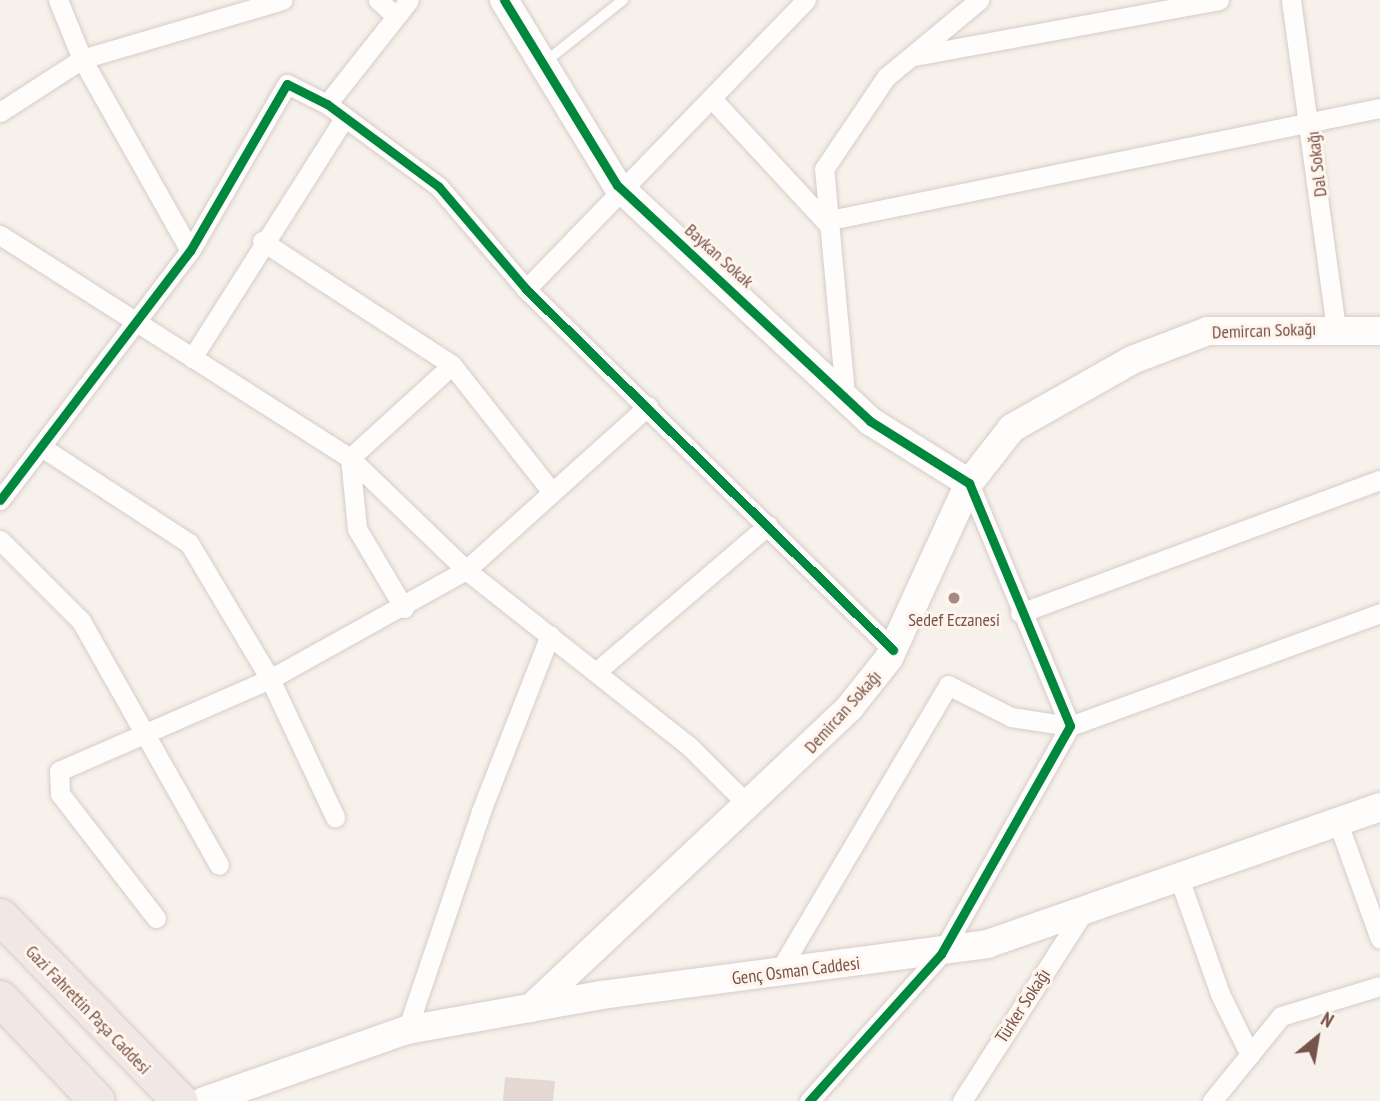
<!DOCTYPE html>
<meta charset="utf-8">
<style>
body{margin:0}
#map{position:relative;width:1380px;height:1101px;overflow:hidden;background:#f7f1eb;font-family:"PT Sans Narrow",sans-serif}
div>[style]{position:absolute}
.building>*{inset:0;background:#e4d8d3}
.roads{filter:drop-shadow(0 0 2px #d6ccc8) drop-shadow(0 0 2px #d6ccc8)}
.lane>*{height:10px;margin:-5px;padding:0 5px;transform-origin:5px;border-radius:5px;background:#fefdfc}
.street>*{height:19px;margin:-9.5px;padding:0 9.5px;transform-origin:9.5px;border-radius:9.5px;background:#fefdfc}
.secondary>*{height:28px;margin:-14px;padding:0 14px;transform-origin:14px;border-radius:14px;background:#fefdfc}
.highway>*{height:35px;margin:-17.5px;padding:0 17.5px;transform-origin:17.5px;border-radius:17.5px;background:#f1e7e4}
.cycleway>*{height:9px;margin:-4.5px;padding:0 4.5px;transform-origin:4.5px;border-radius:4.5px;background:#00873e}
.dots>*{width:19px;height:19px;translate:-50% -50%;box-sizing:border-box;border:4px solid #fff5ed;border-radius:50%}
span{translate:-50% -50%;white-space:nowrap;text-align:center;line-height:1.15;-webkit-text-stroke:6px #fff5ed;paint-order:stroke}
.street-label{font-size:18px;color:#76534b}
.poi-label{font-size:18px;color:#76534b}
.north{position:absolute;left:1282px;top:1003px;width:70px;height:70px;-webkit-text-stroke:5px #fff5ed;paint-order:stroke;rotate:30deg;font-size:19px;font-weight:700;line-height:28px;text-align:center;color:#76534b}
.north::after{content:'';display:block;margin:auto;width:24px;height:32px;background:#76534b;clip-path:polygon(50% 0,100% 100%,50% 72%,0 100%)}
</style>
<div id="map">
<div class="building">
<div style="clip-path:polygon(505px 1077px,555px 1081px,553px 1101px,503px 1101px)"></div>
</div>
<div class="roads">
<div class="lane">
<div style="left:545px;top:62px;width:100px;rotate:-38.5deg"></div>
</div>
<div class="street">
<div style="left:58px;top:0;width:64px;rotate:67.9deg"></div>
<div style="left:82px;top:59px;width:220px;rotate:60.6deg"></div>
<div style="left:378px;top:0;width:24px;rotate:42deg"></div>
<div style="left:1291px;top:0;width:333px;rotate:82.2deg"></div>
<div style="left:914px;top:56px;width:310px;rotate:-10.4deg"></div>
<div style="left:713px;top:100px;width:165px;rotate:47.2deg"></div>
<div style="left:825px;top:221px;width:566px;rotate:-11.51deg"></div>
<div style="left:327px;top:104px;width:132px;rotate:-51.7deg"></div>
<div style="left:0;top:112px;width:98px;rotate:-32.9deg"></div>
<div style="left:82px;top:59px;width:209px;rotate:-16.4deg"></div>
<div style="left:0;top:235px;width:415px;rotate:32.5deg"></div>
<div style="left:350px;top:458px;width:161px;rotate:44deg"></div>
<div style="left:466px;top:570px;width:284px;rotate:38.3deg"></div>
<div style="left:689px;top:746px;width:86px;rotate:45deg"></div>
<div style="left:262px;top:241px;width:227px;rotate:33.1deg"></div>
<div style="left:452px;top:365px;width:162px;rotate:51.8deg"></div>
<div style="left:526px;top:289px;width:402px;rotate:-45.9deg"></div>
<div style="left:192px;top:358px;width:285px;rotate:-57.6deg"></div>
<div style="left:845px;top:394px;width:226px;rotate:-95.3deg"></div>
<div style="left:824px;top:169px;width:111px;rotate:-56deg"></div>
<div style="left:886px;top:77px;width:121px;rotate:-39.6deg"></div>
<div style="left:43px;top:448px;width:174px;rotate:33.1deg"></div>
<div style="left:189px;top:543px;width:158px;rotate:59.2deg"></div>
<div style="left:270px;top:679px;width:153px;rotate:64.8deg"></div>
<div style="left:0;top:500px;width:313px;rotate:-52.7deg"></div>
<div style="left:190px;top:251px;width:193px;rotate:-59.9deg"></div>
<div style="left:287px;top:84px;width:45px;rotate:26.6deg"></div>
<div style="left:327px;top:104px;width:139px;rotate:36.5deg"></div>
<div style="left:439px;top:187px;width:134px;rotate:49.5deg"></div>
<div style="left:526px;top:289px;width:515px;rotate:44.53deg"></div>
<div style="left:0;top:540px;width:115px;rotate:45deg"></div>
<div style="left:81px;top:621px;width:280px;rotate:60.5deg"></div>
<div style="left:404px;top:608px;width:92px;rotate:-120.7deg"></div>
<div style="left:357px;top:529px;width:71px;rotate:-95.6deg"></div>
<div style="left:350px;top:458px;width:138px;rotate:-42.4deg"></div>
<div style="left:1020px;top:613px;width:384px;rotate:-20.3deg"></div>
<div style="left:596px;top:672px;width:226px;rotate:-40.5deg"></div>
<div style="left:1338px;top:823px;width:123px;rotate:70.1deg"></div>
<div style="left:1179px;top:878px;width:123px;rotate:70.5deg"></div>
<div style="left:1220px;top:994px;width:68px;rotate:63.8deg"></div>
<div style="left:156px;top:918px;width:157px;rotate:-127.7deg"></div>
<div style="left:60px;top:794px;width:23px;rotate:-92deg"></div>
<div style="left:59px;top:771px;width:230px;rotate:-23.6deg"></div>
<div style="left:270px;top:679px;width:224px;rotate:-29.1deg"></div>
<div style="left:466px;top:570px;width:245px;rotate:-42deg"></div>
<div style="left:778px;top:973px;width:334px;rotate:-59.4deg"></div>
<div style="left:948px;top:685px;width:71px;rotate:26.9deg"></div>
<div style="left:1011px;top:717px;width:60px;rotate:8.7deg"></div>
<div style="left:1070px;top:726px;width:330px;rotate:-20deg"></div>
<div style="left:407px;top:1030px;width:231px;rotate:-71.3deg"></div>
<div style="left:481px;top:811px;width:189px;rotate:-68.6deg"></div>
<div style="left:809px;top:1101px;width:198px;rotate:-48.1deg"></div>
<div style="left:941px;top:954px;width:262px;rotate:-60.5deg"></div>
<div style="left:1070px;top:726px;width:263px;rotate:-112.6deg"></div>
<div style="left:962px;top:1101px;width:226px;rotate:-57.3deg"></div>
<div style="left:1212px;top:1101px;width:109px;rotate:-50.9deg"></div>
<div style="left:1281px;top:1016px;width:103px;rotate:-16.9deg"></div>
</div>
<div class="secondary">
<div style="left:504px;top:0;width:217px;rotate:58.6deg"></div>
<div style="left:617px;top:185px;width:346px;rotate:43deg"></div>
<div style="left:870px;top:421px;width:117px;rotate:32.1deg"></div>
<div style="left:531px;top:1008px;width:439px;rotate:-43.3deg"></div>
<div style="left:850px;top:707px;width:63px;rotate:-51.5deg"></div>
<div style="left:889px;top:658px;width:192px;rotate:-65.4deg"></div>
<div style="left:969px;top:483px;width:70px;rotate:-52deg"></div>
<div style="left:1012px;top:428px;width:138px;rotate:-29.5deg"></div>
<div style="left:1132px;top:360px;width:81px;rotate:-20.9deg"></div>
<div style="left:1208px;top:331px;width:172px"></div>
<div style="left:204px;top:1101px;width:215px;rotate:-19.3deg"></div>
<div style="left:407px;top:1030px;width:197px;rotate:-10.2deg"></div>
<div style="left:601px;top:995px;width:389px;rotate:-7.5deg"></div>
<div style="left:987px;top:944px;width:416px;rotate:-19.2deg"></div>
</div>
<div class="highway">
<div style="left:0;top:916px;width:258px;rotate:45.8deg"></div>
<div style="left:0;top:998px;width:141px;rotate:46.7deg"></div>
</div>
</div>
<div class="cycleway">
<div style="left:504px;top:0;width:217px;rotate:58.6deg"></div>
<div style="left:617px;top:185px;width:346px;rotate:43deg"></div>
<div style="left:870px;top:421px;width:117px;rotate:32.1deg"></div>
<div style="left:969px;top:483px;width:263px;rotate:67.4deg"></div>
<div style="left:1070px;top:726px;width:262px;rotate:119.5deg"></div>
<div style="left:941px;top:954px;width:198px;rotate:131.9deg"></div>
<div style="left:0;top:500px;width:313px;rotate:-52.7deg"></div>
<div style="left:190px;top:251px;width:193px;rotate:-59.9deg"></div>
<div style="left:287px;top:84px;width:45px;rotate:26.6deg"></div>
<div style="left:327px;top:104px;width:139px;rotate:36.5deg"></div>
<div style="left:439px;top:187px;width:134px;rotate:49.5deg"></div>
<div style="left:526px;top:289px;width:515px;rotate:44.53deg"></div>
</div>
<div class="dots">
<div style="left:954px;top:598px;background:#a38a83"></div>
</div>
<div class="street-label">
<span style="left:1317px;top:164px;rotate:-97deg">Dal Sokağı</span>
<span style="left:719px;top:256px;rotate:42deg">Baykan Sokak</span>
<span style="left:1264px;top:331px;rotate:-2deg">Demircan Sokağı</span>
<span style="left:843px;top:712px;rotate:-48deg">Demircan Sokağı</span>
<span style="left:796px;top:971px;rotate:-7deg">Genç Osman Caddesi</span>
<span style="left:1023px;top:1006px;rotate:-57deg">Türker Sokağı</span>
<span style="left:88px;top:1010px;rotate:46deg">Gazi Fahrettin Paşa Caddesi</span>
</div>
<div class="poi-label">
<span style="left:954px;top:620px">Sedef Eczanesi</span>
</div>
<div class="north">N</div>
</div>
